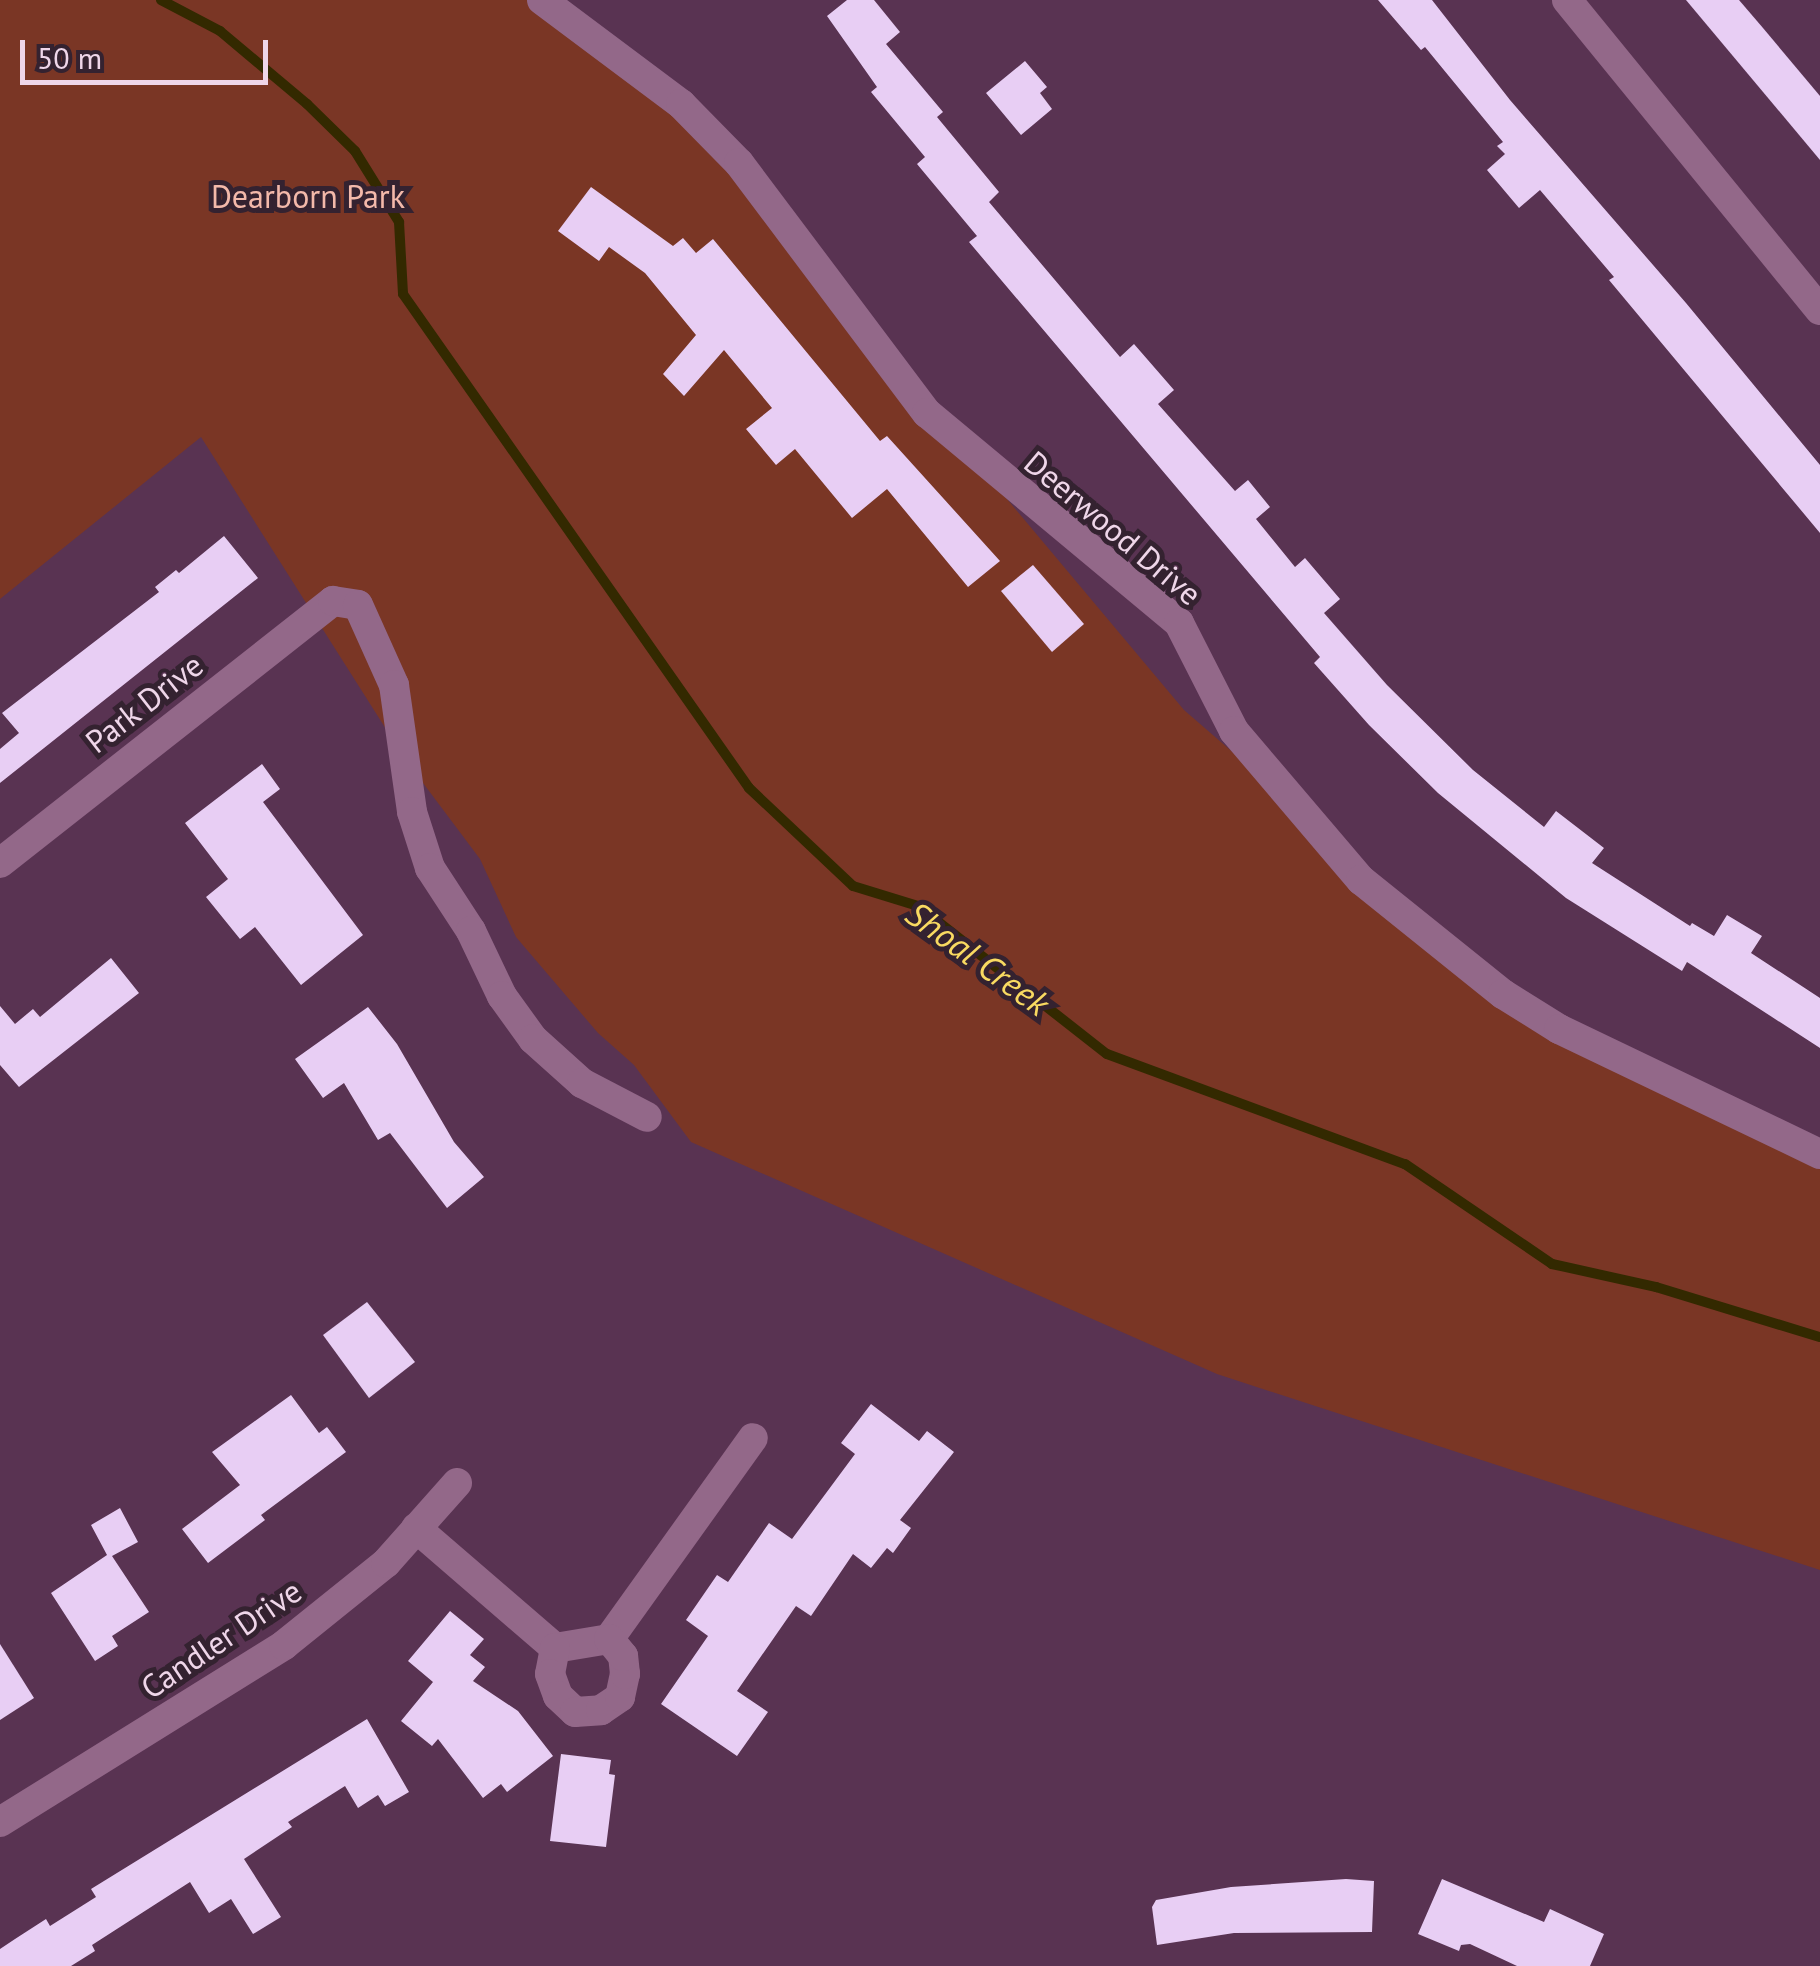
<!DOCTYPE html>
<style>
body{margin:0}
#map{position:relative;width:1820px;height:1966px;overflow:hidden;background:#593352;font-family:"PT Sans",sans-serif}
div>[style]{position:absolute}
.green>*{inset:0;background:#7a3625}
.stream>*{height:10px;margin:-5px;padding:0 5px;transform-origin:5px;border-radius:5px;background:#332900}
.building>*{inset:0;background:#e8cef4}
.minor>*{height:30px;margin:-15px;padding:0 15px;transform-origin:15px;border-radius:15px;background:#936889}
span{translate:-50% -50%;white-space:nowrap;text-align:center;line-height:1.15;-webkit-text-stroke:10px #342230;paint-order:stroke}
.park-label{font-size:32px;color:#f3b9aa}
.street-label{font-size:32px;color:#efd6e9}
.water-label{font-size:35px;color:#f9da61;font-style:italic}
.scale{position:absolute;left:20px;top:40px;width:248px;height:45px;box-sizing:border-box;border:5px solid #efd6e9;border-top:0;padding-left:12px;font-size:30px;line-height:35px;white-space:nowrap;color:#efd6e9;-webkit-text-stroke:8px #342230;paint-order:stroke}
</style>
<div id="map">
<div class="green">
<div style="clip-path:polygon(0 0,540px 0,679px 87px,897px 368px,1184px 710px,1551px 1028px,1820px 1145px,1820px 1570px,1217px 1374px,691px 1142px,634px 1065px,598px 1033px,516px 937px,480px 859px,405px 759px,201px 437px,0 599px)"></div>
</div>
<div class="stream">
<div style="left:161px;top:0;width:67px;rotate:27.7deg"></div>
<div style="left:220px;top:31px;width:114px;rotate:40deg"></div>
<div style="left:307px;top:104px;width:67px;rotate:44.4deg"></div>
<div style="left:355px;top:151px;width:84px;rotate:58.2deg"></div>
<div style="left:399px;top:222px;width:72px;rotate:86.8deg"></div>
<div style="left:403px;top:294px;width:603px;rotate:54.99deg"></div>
<div style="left:749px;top:788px;width:143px;rotate:43.3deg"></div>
<div style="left:853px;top:886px;width:68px;rotate:17.1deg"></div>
<div style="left:918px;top:906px;width:240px;rotate:38.1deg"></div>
<div style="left:1107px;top:1054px;width:318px;rotate:20.3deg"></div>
<div style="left:1405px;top:1164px;width:178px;rotate:34.2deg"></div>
<div style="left:1552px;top:1264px;width:107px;rotate:12.5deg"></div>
<div style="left:1656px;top:1287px;width:171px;rotate:17deg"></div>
</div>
<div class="building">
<div style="clip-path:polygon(847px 0,874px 0,900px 32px,886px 44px,943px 112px,937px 117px,999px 192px,989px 202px,1120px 357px,1134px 344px,1174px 390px,1158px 404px,1235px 491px,1248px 480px,1270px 507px,1256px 519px,1295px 567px,1305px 558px,1340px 599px,1324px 613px,1387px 685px,1473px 770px,1544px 827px,1556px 811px,1604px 848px,1592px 863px,1690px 926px,1692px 923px,1714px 936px,1727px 915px,1762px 936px,1751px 953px,1820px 998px,1820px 1048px,1687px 962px,1682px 971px,1566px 898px,1438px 793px,1369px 725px,1314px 663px,1320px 657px,969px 242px,977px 236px,917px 164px,925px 157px,871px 92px,877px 87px,827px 16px)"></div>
<div style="clip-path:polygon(1378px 0,1432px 0,1510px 100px,1686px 303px,1820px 465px,1820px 533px,1609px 280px,1614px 277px,1540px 190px,1519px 208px,1487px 170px,1505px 154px,1497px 146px,1503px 142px,1425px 47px,1421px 50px)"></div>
<div style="clip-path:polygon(1686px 0,1739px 0,1763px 28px,1820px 96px,1820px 160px)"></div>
<div style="clip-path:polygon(1025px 61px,1047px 87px,1040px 93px,1052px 109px,1021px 135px,986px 93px)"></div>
<div style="clip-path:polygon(591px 187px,673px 246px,683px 238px,696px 253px,713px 239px,880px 441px,887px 436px,1000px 561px,968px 587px,887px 489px,852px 518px,795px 449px,776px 465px,746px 429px,772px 408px,724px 350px,684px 396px,663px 374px,696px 335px,645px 273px,609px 247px,599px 261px,558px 231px)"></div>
<div style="clip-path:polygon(224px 536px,258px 578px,0 783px,0 749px,19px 733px,2px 713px,159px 592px,155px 587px,176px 570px,179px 573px)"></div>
<div style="clip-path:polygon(1033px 565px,1084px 624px,1052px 652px,1001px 591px)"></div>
<div style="clip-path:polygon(262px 764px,280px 789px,263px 802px,363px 935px,301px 985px,255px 927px,240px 939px,206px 897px,228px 879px,185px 823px)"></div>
<div style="clip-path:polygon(111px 958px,139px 993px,19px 1087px,0 1065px,0 1006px,15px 1024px,33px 1009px,40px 1017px)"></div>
<div style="clip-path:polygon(368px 1007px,397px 1044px,454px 1142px,484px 1177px,447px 1208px,390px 1133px,378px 1140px,344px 1083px,323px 1098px,295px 1059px)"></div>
<div style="clip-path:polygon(367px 1302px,415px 1362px,369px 1398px,323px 1335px)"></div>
<div style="clip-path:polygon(291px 1395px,319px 1433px,327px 1427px,346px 1452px,261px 1515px,265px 1520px,208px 1563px,182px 1529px,240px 1485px,212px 1452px)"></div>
<div style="clip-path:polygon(871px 1404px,919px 1441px,927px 1431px,954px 1452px,900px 1520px,911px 1528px,893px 1553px,887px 1548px,871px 1568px,853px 1554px,811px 1616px,796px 1606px,737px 1691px,768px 1712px,737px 1756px,661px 1704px,708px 1636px,686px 1620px,717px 1575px,728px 1582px,769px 1523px,792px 1539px,855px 1454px,841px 1443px)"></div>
<div style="clip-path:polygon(120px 1508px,138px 1542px,112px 1556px,149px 1612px,112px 1636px,118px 1646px,95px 1661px,51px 1593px,107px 1555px,91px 1525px)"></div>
<div style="clip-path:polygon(450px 1611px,484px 1639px,470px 1655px,485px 1667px,473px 1681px,518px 1711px,553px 1756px,507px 1792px,501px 1784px,483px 1798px,438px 1739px,432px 1746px,401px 1721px,433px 1682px,408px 1661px)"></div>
<div style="clip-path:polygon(0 1644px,34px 1698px,0 1720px)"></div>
<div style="clip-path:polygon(367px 1719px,409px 1792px,385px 1806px,378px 1795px,358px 1808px,345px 1786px,288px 1822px,292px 1827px,244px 1859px,281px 1917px,253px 1934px,231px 1899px,209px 1913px,190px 1882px,92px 1945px,95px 1951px,71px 1966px,0 1966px,0 1949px,15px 1939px,46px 1919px,50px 1926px,96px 1897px,91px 1889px)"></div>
<div style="clip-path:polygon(561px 1754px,611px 1760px,609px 1774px,615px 1775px,606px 1847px,550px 1841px)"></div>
<div style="clip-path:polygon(1346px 1879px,1374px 1881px,1372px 1932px,1234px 1933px,1157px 1945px,1152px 1907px,1156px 1900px,1231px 1887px)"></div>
<div style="clip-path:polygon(1442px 1879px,1544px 1922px,1550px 1909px,1604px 1934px,1590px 1966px,1517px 1966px,1470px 1944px,1461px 1945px,1459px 1951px,1418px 1934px)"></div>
</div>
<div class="minor">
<div style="left:542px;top:0;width:174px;rotate:36.8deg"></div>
<div style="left:681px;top:104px;width:83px;rotate:45.5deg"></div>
<div style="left:739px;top:163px;width:313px;rotate:53.1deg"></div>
<div style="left:927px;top:413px;width:328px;rotate:39.8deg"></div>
<div style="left:1179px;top:623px;width:121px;rotate:63deg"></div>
<div style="left:1234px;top:731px;width:196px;rotate:49.6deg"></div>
<div style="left:1361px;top:880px;width:182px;rotate:38.8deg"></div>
<div style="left:1503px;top:994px;width:66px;rotate:32deg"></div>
<div style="left:1559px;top:1029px;width:289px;rotate:25.6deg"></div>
<div style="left:1567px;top:0;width:400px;rotate:50.8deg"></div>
<div style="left:0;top:863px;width:424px;rotate:-38.2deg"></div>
<div style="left:333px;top:601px;width:25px;rotate:9deg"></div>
<div style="left:358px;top:605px;width:88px;rotate:65.8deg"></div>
<div style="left:394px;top:685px;width:128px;rotate:81.9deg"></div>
<div style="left:412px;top:812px;width:59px;rotate:72.2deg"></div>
<div style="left:430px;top:868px;width:75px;rotate:56.9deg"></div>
<div style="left:471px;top:931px;width:72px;rotate:64.5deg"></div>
<div style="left:502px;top:996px;width:53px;rotate:54.2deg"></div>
<div style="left:533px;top:1039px;width:66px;rotate:41.9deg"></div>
<div style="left:582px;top:1083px;width:73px;rotate:27.6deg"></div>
<div style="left:416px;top:1528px;width:184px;rotate:40.8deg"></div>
<div style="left:555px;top:1648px;width:55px;rotate:-9.5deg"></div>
<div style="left:609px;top:1639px;width:247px;rotate:-54.4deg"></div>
<div style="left:555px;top:1648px;width:26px;rotate:101deg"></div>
<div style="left:550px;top:1674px;width:23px;rotate:70deg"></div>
<div style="left:558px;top:1696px;width:23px;rotate:43deg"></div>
<div style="left:575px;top:1712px;width:26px;rotate:-4deg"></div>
<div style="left:601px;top:1710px;width:23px;rotate:-34deg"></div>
<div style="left:620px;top:1697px;width:24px;rotate:-78deg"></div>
<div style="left:625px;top:1674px;width:18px;rotate:-96deg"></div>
<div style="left:623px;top:1656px;width:22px;rotate:-129deg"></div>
<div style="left:0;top:1822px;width:335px;rotate:-31.9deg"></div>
<div style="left:284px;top:1645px;width:131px;rotate:-38.8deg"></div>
<div style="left:386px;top:1563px;width:107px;rotate:-48.4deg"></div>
</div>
<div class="park-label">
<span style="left:308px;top:196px">Dearborn Park</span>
</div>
<div class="street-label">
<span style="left:1113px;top:528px;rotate:40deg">Deerwood Drive</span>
<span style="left:144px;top:703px;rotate:-38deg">Park Drive</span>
<span style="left:221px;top:1639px;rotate:-34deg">Candler Drive</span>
</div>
<div class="water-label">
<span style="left:978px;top:958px;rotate:36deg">Shoal Creek</span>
</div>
<div class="scale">50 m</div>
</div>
